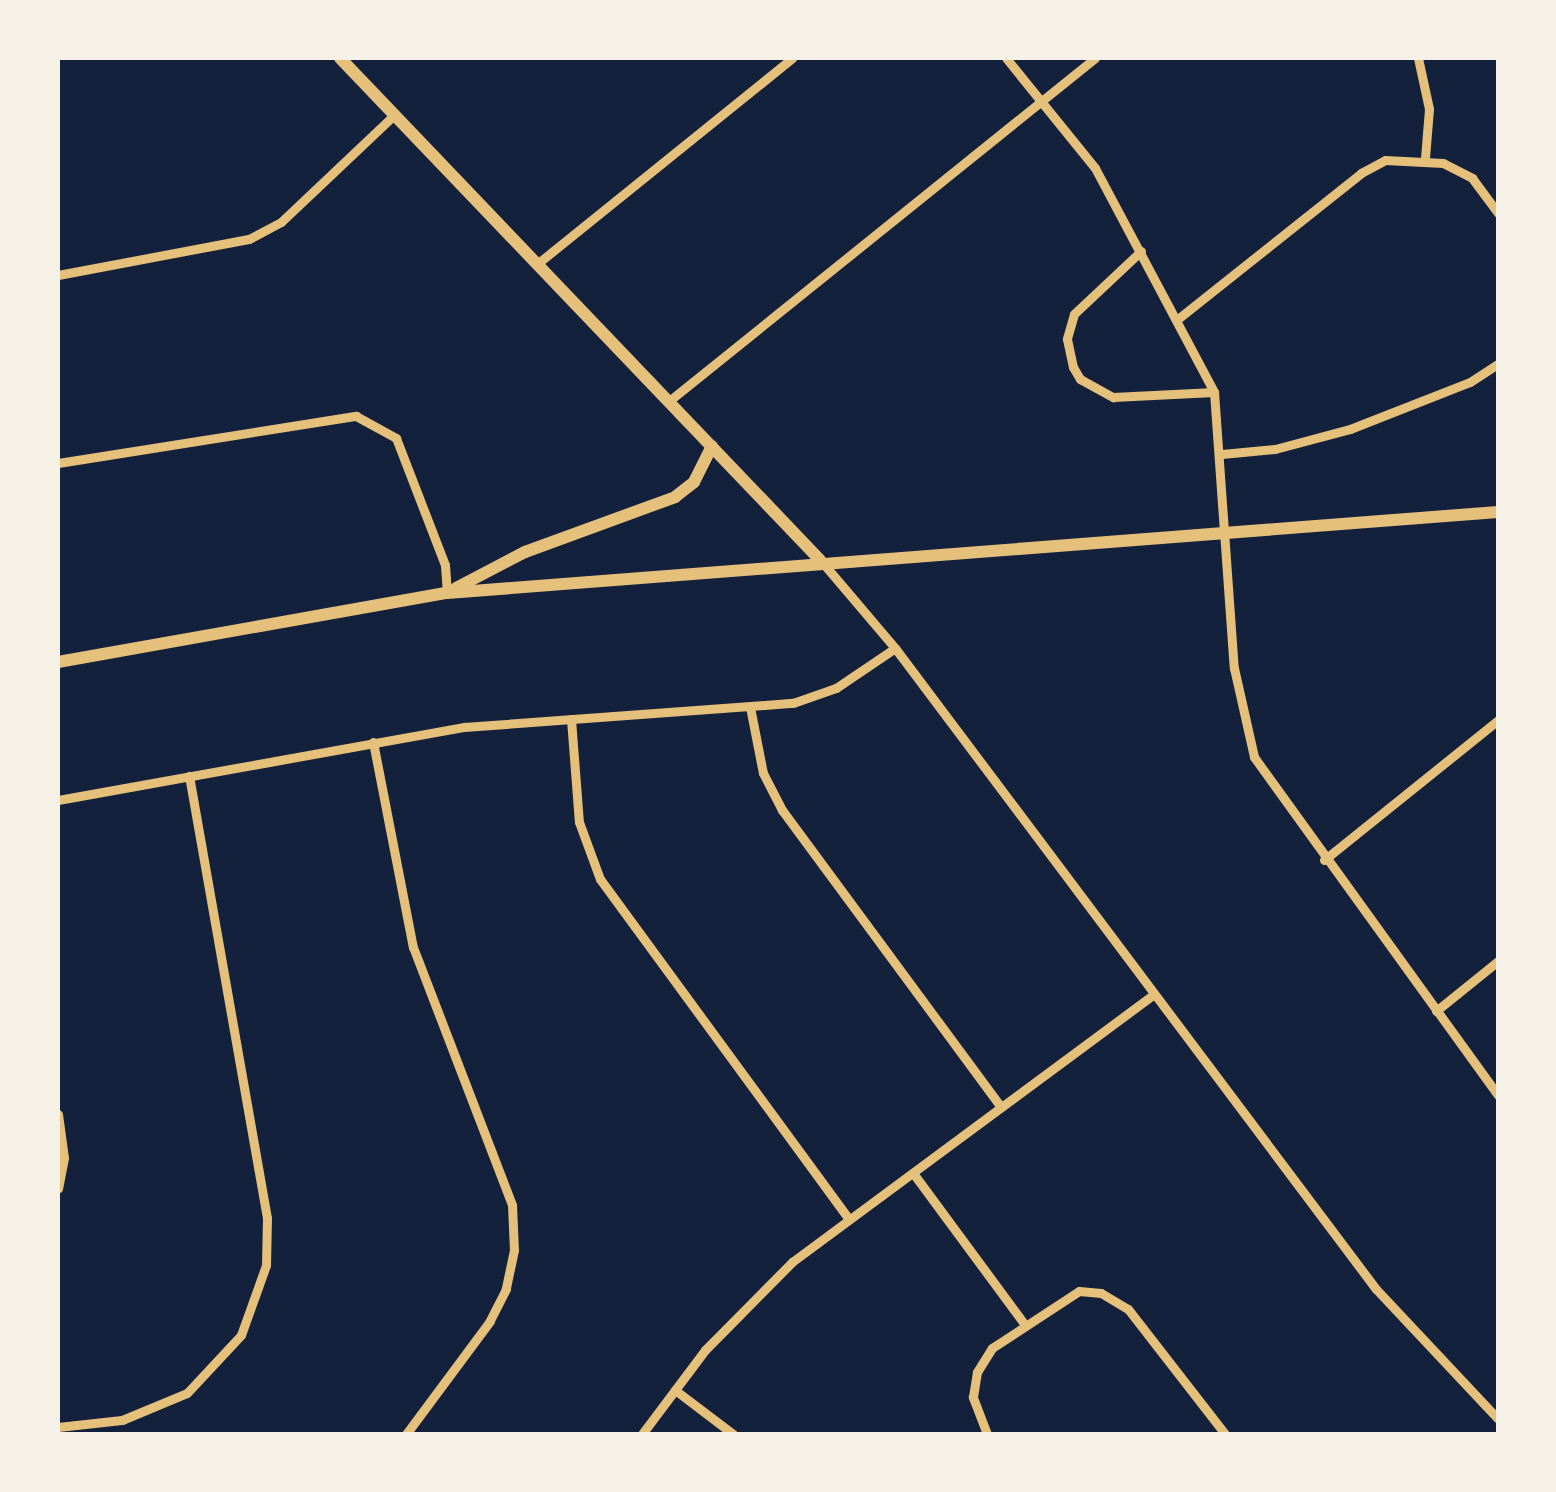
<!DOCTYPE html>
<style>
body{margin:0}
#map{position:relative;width:1556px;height:1492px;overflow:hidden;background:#14213d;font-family:"Exo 2",sans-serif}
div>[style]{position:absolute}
.minor>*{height:9px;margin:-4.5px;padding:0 4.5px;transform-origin:4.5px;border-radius:4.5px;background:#e5c07b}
.secondary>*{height:12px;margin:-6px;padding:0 6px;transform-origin:6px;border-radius:6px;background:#e5c07b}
span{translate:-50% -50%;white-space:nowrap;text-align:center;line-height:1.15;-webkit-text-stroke:8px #f6f1e7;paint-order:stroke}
.frame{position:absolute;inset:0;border:60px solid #f6f1e7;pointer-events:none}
</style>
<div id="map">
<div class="minor">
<div style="left:1006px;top:58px;width:141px;rotate:51deg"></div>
<div style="left:1095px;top:168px;width:254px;rotate:62deg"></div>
<div style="left:1214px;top:392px;width:277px;rotate:85.9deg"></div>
<div style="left:1234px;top:668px;width:91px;rotate:77.3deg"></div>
<div style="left:1254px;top:757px;width:417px;rotate:54.2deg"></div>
<div style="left:1418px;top:58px;width:52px;rotate:77.8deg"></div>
<div style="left:1429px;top:109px;width:49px;rotate:94.7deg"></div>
<div style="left:1141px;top:251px;width:92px;rotate:136.8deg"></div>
<div style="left:1074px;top:314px;width:26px;rotate:106deg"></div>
<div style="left:1067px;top:339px;width:29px;rotate:78deg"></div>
<div style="left:1073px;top:367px;width:14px;rotate:60deg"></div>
<div style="left:1080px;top:379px;width:38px;rotate:29deg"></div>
<div style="left:1113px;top:397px;width:101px;rotate:-2.8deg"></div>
<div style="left:537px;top:264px;width:328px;rotate:-38.9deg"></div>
<div style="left:58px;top:275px;width:194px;rotate:-10.7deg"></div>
<div style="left:249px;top:239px;width:36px;rotate:-28deg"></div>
<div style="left:281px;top:222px;width:156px;rotate:-43.4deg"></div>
<div style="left:1179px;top:318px;width:233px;rotate:-38.5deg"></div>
<div style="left:1361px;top:173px;width:27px;rotate:-28deg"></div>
<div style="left:1385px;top:160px;width:58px;rotate:3deg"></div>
<div style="left:1443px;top:163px;width:33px;rotate:27deg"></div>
<div style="left:1472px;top:178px;width:44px;rotate:53.4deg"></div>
<div style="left:669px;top:401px;width:547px;rotate:-38.84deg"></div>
<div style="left:1222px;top:454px;width:53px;rotate:-5.4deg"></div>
<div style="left:1275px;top:449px;width:78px;rotate:-14.9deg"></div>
<div style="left:1350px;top:429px;width:129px;rotate:-21.4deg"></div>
<div style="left:1470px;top:382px;width:33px;rotate:-33deg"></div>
<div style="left:58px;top:463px;width:302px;rotate:-9deg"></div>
<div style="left:356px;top:416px;width:46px;rotate:28.8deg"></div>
<div style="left:396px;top:438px;width:136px;rotate:68.9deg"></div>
<div style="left:445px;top:565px;width:28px;rotate:86deg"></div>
<div style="left:822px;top:562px;width:113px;rotate:49.7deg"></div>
<div style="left:895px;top:648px;width:801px;rotate:53.12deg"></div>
<div style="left:1376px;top:1289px;width:178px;rotate:46.8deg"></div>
<div style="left:750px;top:707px;width:67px;rotate:78.9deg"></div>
<div style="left:763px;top:773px;width:42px;rotate:62.8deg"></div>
<div style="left:782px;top:810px;width:369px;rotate:53.6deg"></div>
<div style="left:571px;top:719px;width:103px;rotate:85.6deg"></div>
<div style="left:579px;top:822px;width:61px;rotate:69.8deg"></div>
<div style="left:600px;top:879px;width:421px;rotate:53.8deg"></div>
<div style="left:373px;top:742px;width:209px;rotate:79deg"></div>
<div style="left:413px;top:947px;width:276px;rotate:69deg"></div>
<div style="left:512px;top:1205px;width:45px;rotate:87.5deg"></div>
<div style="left:514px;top:1250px;width:40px;rotate:102deg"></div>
<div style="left:506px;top:1289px;width:36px;rotate:117deg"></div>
<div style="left:490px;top:1321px;width:141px;rotate:126.6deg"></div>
<div style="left:58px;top:800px;width:413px;rotate:-10.2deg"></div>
<div style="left:464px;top:727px;width:330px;rotate:-4.2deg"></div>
<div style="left:793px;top:703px;width:46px;rotate:-19.2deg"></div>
<div style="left:836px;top:688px;width:71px;rotate:-34.1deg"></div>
<div style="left:1324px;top:860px;width:223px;rotate:-38.8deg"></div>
<div style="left:1436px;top:1011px;width:80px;rotate:-38.9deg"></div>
<div style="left:58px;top:1114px;width:44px;rotate:82.2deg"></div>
<div style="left:64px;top:1158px;width:31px;rotate:101deg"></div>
<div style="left:913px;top:1173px;width:189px;rotate:53.6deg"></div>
<div style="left:675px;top:1390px;width:73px;rotate:37.2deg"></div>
<div style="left:58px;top:1427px;width:64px;rotate:-6.2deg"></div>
<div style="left:122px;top:1420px;width:70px;rotate:-22.6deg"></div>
<div style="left:187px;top:1393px;width:79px;rotate:-47deg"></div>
<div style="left:241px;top:1335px;width:74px;rotate:-70.3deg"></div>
<div style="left:266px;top:1265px;width:47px;rotate:-88.8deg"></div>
<div style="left:267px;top:1218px;width:449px;rotate:-100deg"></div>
<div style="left:642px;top:1434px;width:105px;rotate:-53.1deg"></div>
<div style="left:705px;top:1350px;width:124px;rotate:-45.3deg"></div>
<div style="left:792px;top:1262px;width:449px;rotate:-36.5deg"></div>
<div style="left:987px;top:1434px;width:40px;rotate:-111deg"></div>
<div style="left:973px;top:1397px;width:25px;rotate:-81deg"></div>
<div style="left:977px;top:1372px;width:28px;rotate:-58deg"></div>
<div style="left:992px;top:1348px;width:104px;rotate:-33.2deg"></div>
<div style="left:1079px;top:1291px;width:22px;rotate:5deg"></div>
<div style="left:1101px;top:1293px;width:31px;rotate:31deg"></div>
<div style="left:1128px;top:1309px;width:158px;rotate:52.2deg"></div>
</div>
<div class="secondary">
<div style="left:340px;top:58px;width:695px;rotate:46.28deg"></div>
<div style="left:456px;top:588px;width:78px;rotate:-27.6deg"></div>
<div style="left:525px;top:552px;width:160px;rotate:-20.1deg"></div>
<div style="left:675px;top:497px;width:24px;rotate:-38deg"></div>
<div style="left:694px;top:482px;width:40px;rotate:-63.4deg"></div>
<div style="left:58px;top:662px;width:395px;rotate:-10.1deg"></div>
<div style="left:447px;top:593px;width:1054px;rotate:-4.41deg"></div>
</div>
<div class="frame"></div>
</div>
